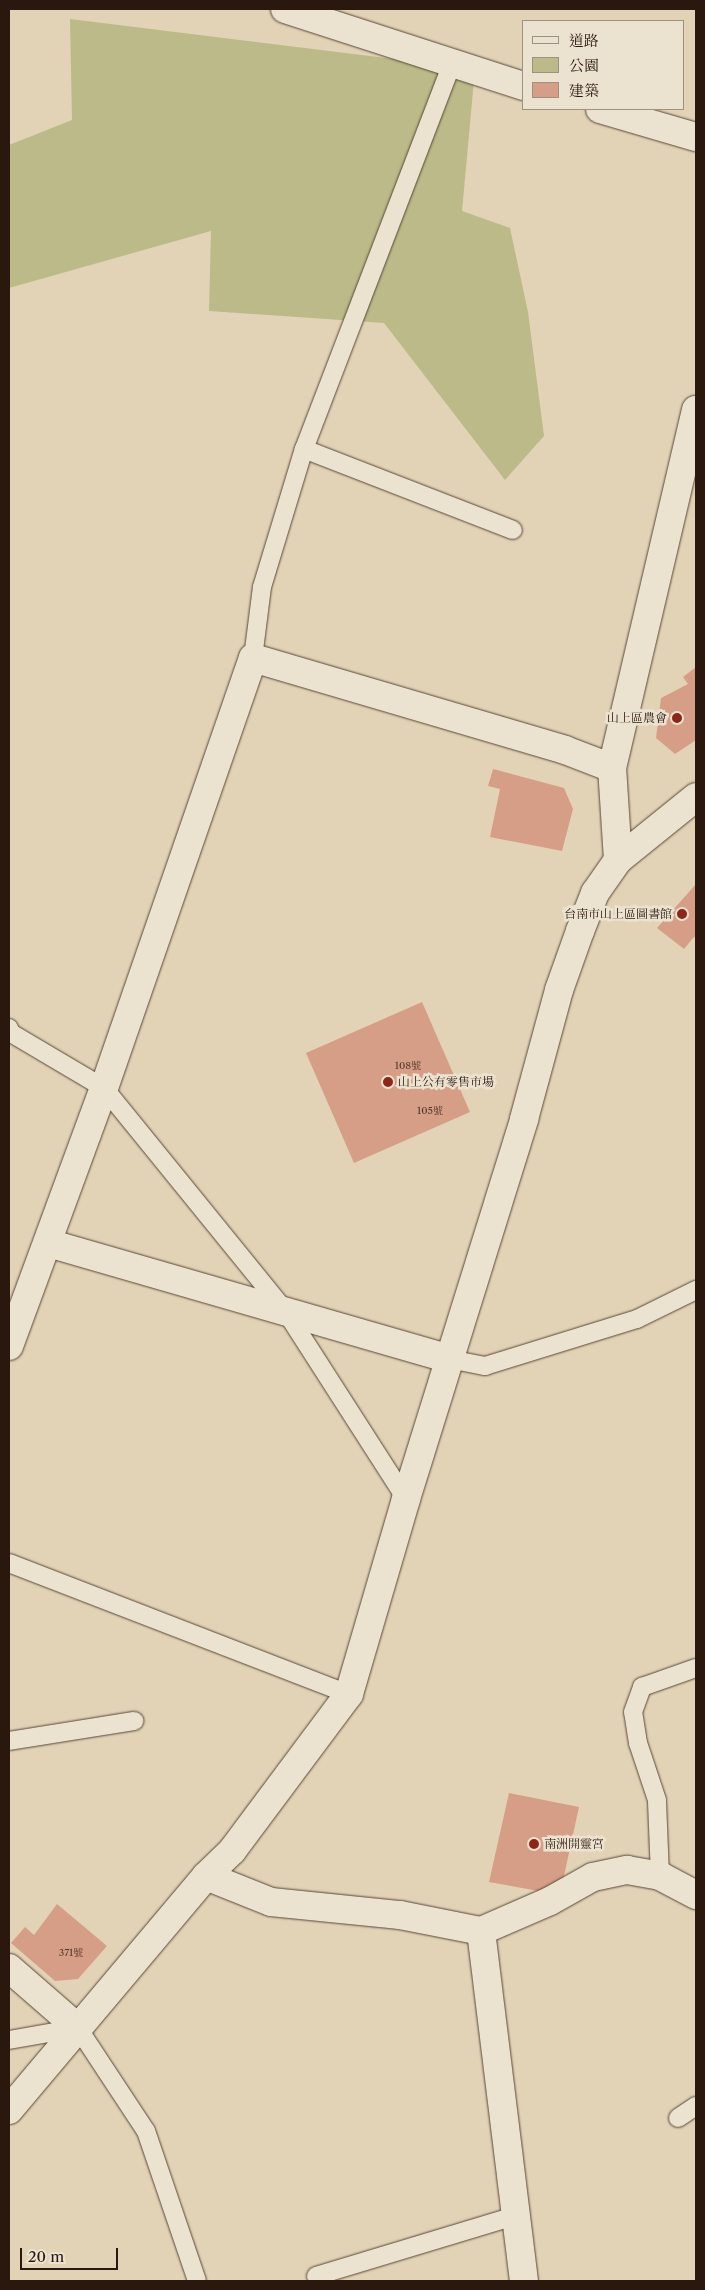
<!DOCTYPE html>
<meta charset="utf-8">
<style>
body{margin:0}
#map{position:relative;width:705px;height:2290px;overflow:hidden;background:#e2d3b6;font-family:"Libre Caslon Text","Noto Serif TC",serif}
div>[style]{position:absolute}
.green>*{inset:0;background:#bbba88}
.building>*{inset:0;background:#d79e87}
.roads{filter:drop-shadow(0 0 1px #584738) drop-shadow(0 0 1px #584738)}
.service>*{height:18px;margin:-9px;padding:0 9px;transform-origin:9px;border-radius:9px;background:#ece2d0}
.minor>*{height:28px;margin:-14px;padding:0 14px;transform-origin:14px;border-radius:14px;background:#ece2d0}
.secondary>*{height:28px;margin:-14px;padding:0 14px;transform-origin:14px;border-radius:14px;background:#ece2d0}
.dots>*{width:14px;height:14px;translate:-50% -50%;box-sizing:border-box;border:2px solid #ece2d0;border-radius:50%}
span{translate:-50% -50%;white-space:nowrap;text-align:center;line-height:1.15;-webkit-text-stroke:5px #ece2d0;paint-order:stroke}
.number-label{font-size:10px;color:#553a2c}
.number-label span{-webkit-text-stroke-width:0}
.poi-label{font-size:12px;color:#2a180e}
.right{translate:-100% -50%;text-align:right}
.left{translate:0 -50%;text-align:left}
.frame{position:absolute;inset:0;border:10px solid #2a180e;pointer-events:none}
.legend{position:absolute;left:522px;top:20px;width:162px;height:90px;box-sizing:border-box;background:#ece2d0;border:1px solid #9e9182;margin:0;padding:6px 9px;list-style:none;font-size:15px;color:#2a180e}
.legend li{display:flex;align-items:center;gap:10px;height:25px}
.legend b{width:25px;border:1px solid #9e9182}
.scale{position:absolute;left:20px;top:2248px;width:98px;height:22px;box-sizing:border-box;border:2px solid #2a180e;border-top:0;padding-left:6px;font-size:15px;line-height:18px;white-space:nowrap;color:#2a180e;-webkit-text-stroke:4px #ece2d0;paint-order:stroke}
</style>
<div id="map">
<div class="green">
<div style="clip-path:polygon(70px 19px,475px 69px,462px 211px,510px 228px,528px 312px,544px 436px,505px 480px,384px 323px,209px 311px,211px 231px,9px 288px,9px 145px,72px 120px)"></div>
</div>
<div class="building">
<div style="clip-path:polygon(696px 667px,696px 740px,675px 754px,656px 738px,661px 698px,688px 684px,683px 677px)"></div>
<div style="clip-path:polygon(493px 769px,564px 788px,573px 809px,562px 851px,490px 837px,500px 789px,488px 786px)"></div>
<div style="clip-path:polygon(696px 884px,696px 939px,694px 937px,684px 949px,657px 928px)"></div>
<div style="clip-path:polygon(422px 1002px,470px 1112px,354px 1163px,306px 1053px)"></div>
<div style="clip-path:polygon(509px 1793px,579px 1807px,562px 1885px,544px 1892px,489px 1882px)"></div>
<div style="clip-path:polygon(57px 1904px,107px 1946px,78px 1979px,55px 1981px,11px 1943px,25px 1927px,34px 1935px)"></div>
</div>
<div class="roads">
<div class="service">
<div style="left:304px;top:449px;width:224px;rotate:21.2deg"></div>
<div style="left:253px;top:658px;width:72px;rotate:-82.8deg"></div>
<div style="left:262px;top:587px;width:144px;rotate:-73.1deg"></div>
<div style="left:304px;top:449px;width:412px;rotate:-69deg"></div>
<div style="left:9px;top:1028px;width:5px;rotate:68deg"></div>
<div style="left:11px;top:1033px;width:108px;rotate:30.6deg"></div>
<div style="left:104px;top:1088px;width:289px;rotate:50.9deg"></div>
<div style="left:286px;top:1312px;width:222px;rotate:57.3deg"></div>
<div style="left:449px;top:1359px;width:37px;rotate:11deg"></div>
<div style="left:485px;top:1366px;width:159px;rotate:-17.2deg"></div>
<div style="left:637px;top:1319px;width:66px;rotate:-26.2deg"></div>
<div style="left:9px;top:1563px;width:364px;rotate:21.1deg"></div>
<div style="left:9px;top:1741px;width:127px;rotate:-9.1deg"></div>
<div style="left:660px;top:1876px;width:76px;rotate:-92.3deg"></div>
<div style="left:657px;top:1800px;width:60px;rotate:-108.4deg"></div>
<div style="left:638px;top:1743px;width:31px;rotate:-99deg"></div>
<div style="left:633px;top:1712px;width:27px;rotate:-70deg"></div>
<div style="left:642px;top:1687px;width:57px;rotate:-19.4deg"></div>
<div style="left:9px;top:2040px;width:70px;rotate:-9.9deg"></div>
<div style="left:78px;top:2028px;width:123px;rotate:56.6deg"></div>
<div style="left:146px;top:2131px;width:158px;rotate:71.2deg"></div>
<div style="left:678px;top:2118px;width:22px;rotate:-34deg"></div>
<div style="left:316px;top:2276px;width:211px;rotate:-16.8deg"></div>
</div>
<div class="minor">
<div style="left:285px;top:9px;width:251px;rotate:17.9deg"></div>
<div style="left:600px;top:109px;width:100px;rotate:16.3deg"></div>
<div style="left:618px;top:860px;width:92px;rotate:-93.7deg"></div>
<div style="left:612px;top:768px;width:368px;rotate:-76.8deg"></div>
<div style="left:48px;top:1243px;width:417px;rotate:16.1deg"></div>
<div style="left:9px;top:1346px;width:275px;rotate:-69.8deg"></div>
<div style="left:104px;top:1088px;width:455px;rotate:-70.9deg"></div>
<div style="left:253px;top:658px;width:325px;rotate:16.4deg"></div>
<div style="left:565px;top:750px;width:50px;rotate:21deg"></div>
<div style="left:206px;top:1876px;width:70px;rotate:21.8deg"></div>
<div style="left:271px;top:1902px;width:130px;rotate:5.8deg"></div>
<div style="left:400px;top:1915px;width:83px;rotate:11.2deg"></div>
<div style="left:481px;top:1931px;width:75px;rotate:-23.5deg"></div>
<div style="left:550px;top:1901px;width:49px;rotate:-29.2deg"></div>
<div style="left:593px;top:1877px;width:35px;rotate:-12deg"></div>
<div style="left:627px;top:1870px;width:34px;rotate:10deg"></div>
<div style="left:660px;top:1876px;width:41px;rotate:27.8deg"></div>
<div style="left:481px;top:1931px;width:353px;rotate:83deg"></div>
<div style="left:9px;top:1968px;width:91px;rotate:41deg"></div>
</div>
<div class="secondary">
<div style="left:9px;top:2110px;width:306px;rotate:-49.9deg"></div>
<div style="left:206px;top:1876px;width:36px;rotate:-44deg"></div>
<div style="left:232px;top:1851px;width:196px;rotate:-53.3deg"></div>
<div style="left:349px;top:1694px;width:203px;rotate:-73.7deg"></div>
<div style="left:406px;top:1499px;width:398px;rotate:-72.7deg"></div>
<div style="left:524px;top:1119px;width:134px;rotate:-74.8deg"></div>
<div style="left:559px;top:990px;width:63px;rotate:-70.4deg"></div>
<div style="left:580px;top:931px;width:41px;rotate:-68.5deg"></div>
<div style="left:595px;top:893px;width:40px;rotate:-55.1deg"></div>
<div style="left:618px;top:860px;width:100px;rotate:-38.9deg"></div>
</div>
</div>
<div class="dots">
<div style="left:677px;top:718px;background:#8f2418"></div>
<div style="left:682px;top:914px;background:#8f2418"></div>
<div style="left:388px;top:1082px;background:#8f2418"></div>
<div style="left:534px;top:1844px;background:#8f2418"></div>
</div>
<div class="number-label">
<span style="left:408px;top:1066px">108號</span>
<span style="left:430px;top:1111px">105號</span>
<span style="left:71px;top:1953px">371號</span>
</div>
<div class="poi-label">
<span class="right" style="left:667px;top:718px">山上區農會</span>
<span class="right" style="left:672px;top:914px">台南市山上區圖書館</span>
<span class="left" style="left:398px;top:1082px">山上公有零售市場</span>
<span class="left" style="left:544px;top:1844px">南洲開靈宮</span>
</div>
<div class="frame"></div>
<ul class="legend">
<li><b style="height:6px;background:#ece2d0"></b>道路</li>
<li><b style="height:14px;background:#bbba88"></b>公園</li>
<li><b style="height:14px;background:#d79e87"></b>建築</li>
</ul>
<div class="scale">20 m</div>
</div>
